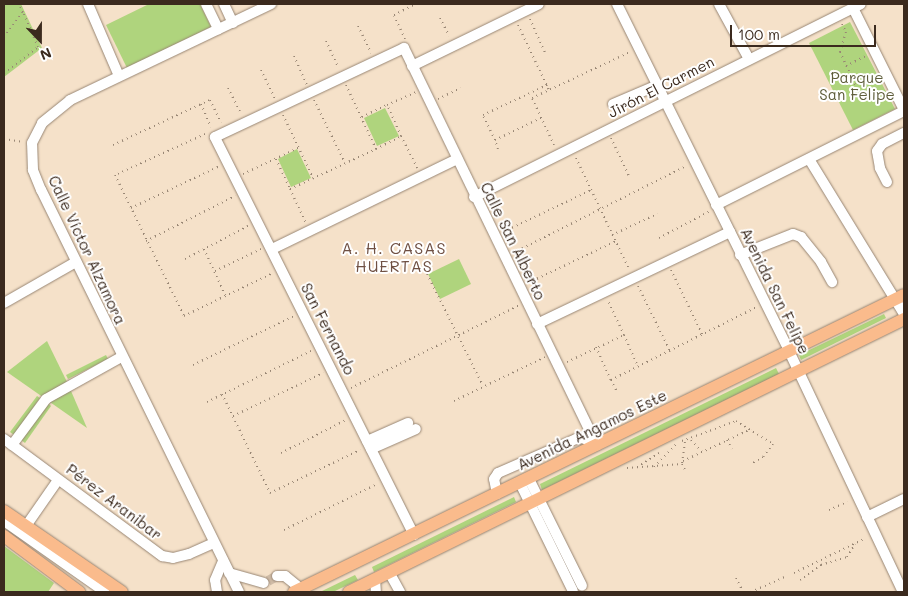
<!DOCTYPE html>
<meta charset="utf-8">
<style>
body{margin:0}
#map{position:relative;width:908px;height:596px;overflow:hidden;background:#f5e1c9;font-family:Mali,sans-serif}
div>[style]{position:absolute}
.green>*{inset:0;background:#afd47d}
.minor-tunnel>*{height:10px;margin-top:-5px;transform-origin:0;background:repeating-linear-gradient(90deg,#d0bca7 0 10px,transparent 0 15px)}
.path>*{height:2px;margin-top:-1px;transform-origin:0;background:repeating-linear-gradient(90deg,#988674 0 1px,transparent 0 5px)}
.roads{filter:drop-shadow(0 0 1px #988674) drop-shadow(0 0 1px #988674)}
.minor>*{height:10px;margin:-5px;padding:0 5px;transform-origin:5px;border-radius:5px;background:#fff}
.major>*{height:12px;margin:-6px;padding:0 6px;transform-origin:6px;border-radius:6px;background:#fabb8c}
span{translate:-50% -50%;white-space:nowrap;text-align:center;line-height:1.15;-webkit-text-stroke:4px #fff;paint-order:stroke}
.park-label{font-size:15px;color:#5e5d3a}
.street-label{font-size:15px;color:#3b2a1e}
.neighbourhood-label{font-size:16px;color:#6f5043;letter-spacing:1px}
.frame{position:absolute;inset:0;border:5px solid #3b2a1e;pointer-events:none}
.north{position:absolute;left:15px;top:15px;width:50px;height:50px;-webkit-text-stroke:4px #fff;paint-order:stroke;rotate:158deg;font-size:14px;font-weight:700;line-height:20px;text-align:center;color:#3b2a1e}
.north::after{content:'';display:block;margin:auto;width:18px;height:22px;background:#3b2a1e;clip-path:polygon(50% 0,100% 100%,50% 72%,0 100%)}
.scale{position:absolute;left:730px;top:25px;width:146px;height:22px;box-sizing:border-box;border:2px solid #3b2a1e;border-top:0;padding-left:6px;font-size:15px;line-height:18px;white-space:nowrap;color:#3b2a1e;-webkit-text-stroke:4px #fff;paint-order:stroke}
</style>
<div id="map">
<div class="green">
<div style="clip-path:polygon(4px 4px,21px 4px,42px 48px,4px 77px)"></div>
<div style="clip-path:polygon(149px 4px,200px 4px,211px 27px,127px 68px,106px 25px)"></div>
<div style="clip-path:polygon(850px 22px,895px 109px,853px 130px,809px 43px)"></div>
<div style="clip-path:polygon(385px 108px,399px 136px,377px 146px,364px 118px)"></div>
<div style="clip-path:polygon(297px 149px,311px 178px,291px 187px,278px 159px)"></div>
<div style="clip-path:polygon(459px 259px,471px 284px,440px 299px,428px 274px)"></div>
<div style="clip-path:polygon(884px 314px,886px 318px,801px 360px,799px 355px)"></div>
<div style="clip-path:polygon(47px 341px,68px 384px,87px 428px,7px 372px)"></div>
<div style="clip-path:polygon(106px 355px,108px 359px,68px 379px,66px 375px)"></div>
<div style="clip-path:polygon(776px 368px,779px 374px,542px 490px,540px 484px)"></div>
<div style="clip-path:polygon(37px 396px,40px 398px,14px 435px,10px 432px)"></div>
<div style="clip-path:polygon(48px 403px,51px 406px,25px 443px,21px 440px)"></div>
<div style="clip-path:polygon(514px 497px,516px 502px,374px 572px,372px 567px)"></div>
<div style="clip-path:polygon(4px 546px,54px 583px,48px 592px,4px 592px)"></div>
<div style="clip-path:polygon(355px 575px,358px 580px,333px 592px,320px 592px)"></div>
</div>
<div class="minor-tunnel">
<div style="left:268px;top:581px;width:10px;rotate:-29deg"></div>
</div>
<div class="path">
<div style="left:440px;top:18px;width:20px;rotate:63deg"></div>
<div style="left:530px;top:19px;width:39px;rotate:66deg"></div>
<div style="left:842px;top:24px;width:9px;rotate:63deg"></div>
<div style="left:846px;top:32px;width:21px;rotate:107deg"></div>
<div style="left:840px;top:52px;width:40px;rotate:65deg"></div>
<div style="left:518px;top:25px;width:72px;rotate:64.5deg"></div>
<div style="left:358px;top:26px;width:30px;rotate:64deg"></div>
<div style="left:4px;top:37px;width:31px;rotate:-53deg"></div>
<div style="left:23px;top:12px;width:9px;rotate:-117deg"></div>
<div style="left:405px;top:39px;width:26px;rotate:-115deg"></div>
<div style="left:394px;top:15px;width:25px;rotate:-27deg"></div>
<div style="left:326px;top:41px;width:29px;rotate:65deg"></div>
<div style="left:294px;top:56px;width:32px;rotate:66deg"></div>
<div style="left:846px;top:66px;width:22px;rotate:-27deg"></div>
<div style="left:261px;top:70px;width:32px;rotate:64deg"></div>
<div style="left:4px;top:73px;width:43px;rotate:-37.4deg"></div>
<div style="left:38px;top:47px;width:38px;rotate:-113deg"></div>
<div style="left:346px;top:85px;width:71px;rotate:64.9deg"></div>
<div style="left:228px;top:88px;width:29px;rotate:63deg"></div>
<div style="left:438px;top:99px;width:25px;rotate:-26deg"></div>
<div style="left:314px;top:100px;width:70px;rotate:63.8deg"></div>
<div style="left:201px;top:104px;width:25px;rotate:67deg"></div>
<div style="left:283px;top:115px;width:70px;rotate:64.5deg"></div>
<div style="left:362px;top:117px;width:28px;rotate:-26deg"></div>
<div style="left:205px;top:134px;width:99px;rotate:155.5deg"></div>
<div style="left:115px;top:175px;width:157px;rotate:63.9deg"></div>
<div style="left:184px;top:316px;width:99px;rotate:-25.8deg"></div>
<div style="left:401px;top:136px;width:36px;rotate:63deg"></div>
<div style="left:611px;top:138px;width:42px;rotate:64.7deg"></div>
<div style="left:4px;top:139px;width:18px;rotate:9deg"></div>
<div style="left:495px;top:140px;width:28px;rotate:-116deg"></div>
<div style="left:483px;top:115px;width:71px;rotate:-25.1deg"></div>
<div style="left:113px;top:145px;width:107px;rotate:-24.9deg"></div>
<div style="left:210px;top:100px;width:25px;rotate:64deg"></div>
<div style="left:554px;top:145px;width:52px;rotate:-115.1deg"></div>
<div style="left:532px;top:98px;width:108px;rotate:-25.1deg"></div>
<div style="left:498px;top:149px;width:9px;rotate:-108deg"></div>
<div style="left:495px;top:140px;width:51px;rotate:-25.6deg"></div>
<div style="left:576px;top:158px;width:123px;rotate:64.5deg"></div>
<div style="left:276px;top:159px;width:33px;rotate:65deg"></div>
<div style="left:290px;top:189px;width:95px;rotate:-24.9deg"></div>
<div style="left:376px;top:149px;width:28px;rotate:-27deg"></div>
<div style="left:401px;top:136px;width:34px;rotate:-114deg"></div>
<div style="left:387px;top:105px;width:32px;rotate:-24deg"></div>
<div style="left:243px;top:174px;width:61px;rotate:-25.3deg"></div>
<div style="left:290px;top:189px;width:38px;rotate:65deg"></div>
<div style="left:131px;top:208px;width:98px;rotate:-25.3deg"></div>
<div style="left:503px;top:232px;width:98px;rotate:-25.5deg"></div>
<div style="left:612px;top:235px;width:50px;rotate:-25deg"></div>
<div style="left:659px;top:238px;width:58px;rotate:-27.9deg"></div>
<div style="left:146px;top:241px;width:100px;rotate:-26.8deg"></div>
<div style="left:204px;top:249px;width:53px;rotate:65.4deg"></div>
<div style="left:513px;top:253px;width:194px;rotate:-26.7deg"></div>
<div style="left:185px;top:259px;width:73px;rotate:-27.6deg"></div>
<div style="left:671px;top:270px;width:73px;rotate:64.1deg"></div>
<div style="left:215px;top:271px;width:51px;rotate:-25.6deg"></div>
<div style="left:427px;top:274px;width:125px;rotate:63.4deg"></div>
<div style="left:528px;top:283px;width:98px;rotate:-25.5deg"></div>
<div style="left:638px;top:286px;width:72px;rotate:63.8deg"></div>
<div style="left:624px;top:335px;width:34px;rotate:66deg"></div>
<div style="left:596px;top:347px;width:36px;rotate:66deg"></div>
<div style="left:611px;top:380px;width:163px;rotate:-26.6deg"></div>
<div style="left:567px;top:362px;width:63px;rotate:-25.3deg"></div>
<div style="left:624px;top:335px;width:38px;rotate:-115deg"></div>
<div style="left:193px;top:365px;width:112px;rotate:-25.9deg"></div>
<div style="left:611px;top:380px;width:13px;rotate:63deg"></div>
<div style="left:351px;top:388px;width:188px;rotate:-26.2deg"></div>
<div style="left:222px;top:394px;width:110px;rotate:64.1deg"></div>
<div style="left:270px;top:493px;width:100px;rotate:-25.5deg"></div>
<div style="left:454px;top:401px;width:101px;rotate:-25.8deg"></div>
<div style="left:207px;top:402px;width:116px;rotate:-26.1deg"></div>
<div style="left:233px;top:416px;width:100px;rotate:-25.5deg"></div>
<div style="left:691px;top:440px;width:16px;rotate:47deg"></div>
<div style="left:727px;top:440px;width:10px;rotate:61deg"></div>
<div style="left:682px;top:441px;width:58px;rotate:-20.3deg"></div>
<div style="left:736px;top:421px;width:44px;rotate:31.9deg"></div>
<div style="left:773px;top:444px;width:16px;rotate:128deg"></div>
<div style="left:763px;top:457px;width:14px;rotate:150deg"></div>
<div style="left:685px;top:442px;width:22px;rotate:98deg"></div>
<div style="left:682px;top:464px;width:9px;rotate:63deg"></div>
<div style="left:281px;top:453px;width:73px;rotate:-26.9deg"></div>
<div style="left:683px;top:461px;width:75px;rotate:-25.2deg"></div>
<div style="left:637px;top:467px;width:28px;rotate:-32deg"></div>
<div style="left:654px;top:467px;width:32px;rotate:-46deg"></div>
<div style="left:627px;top:468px;width:55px;rotate:-4.2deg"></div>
<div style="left:829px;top:510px;width:20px;rotate:-24deg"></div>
<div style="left:284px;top:530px;width:104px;rotate:-26.3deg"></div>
<div style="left:794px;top:573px;width:78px;rotate:-25.9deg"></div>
<div style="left:736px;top:578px;width:16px;rotate:63deg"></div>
<div style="left:800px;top:580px;width:26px;rotate:-36deg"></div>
<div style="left:821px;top:565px;width:27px;rotate:-17deg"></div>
<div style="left:847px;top:557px;width:15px;rotate:-58deg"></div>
<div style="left:751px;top:592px;width:39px;rotate:-24deg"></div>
</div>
<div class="roads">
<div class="minor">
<div style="left:88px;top:4px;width:78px;rotate:66.7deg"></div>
<div style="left:206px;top:4px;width:28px;rotate:64deg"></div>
<div style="left:224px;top:4px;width:21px;rotate:65deg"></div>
<div style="left:617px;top:4px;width:387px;rotate:63.6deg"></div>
<div style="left:789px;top:351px;width:267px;rotate:64.7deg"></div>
<div style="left:719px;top:4px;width:63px;rotate:61.4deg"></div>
<div style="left:853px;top:8px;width:114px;rotate:63.4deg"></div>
<div style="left:412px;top:66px;width:141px;rotate:-26deg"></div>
<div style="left:613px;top:104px;width:49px;rotate:-22.9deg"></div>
<div style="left:809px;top:159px;width:182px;rotate:58.5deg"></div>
<div style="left:887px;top:182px;width:16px;rotate:-117deg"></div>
<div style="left:880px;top:168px;width:17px;rotate:-100deg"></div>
<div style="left:877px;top:151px;width:9px;rotate:-54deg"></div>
<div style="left:882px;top:144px;width:25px;rotate:-27deg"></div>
<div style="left:474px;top:197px;width:432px;rotate:-26.5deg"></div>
<div style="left:716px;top:205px;width:210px;rotate:-26.6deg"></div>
<div style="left:272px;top:249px;width:206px;rotate:-25.9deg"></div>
<div style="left:740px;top:255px;width:57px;rotate:-21.6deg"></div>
<div style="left:793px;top:234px;width:9px;rotate:21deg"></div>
<div style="left:801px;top:237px;width:32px;rotate:51deg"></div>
<div style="left:821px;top:262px;width:23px;rotate:61deg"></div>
<div style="left:4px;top:303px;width:83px;rotate:-29.7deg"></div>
<div style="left:537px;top:324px;width:214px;rotate:-25.5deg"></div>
<div style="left:4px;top:439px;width:197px;rotate:36.5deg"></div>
<div style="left:162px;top:556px;width:11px;rotate:10deg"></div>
<div style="left:173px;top:558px;width:16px;rotate:-14deg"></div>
<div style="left:189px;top:554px;width:27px;rotate:-24deg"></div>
<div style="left:367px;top:441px;width:45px;rotate:-23.7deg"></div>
<div style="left:12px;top:445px;width:57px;rotate:-53.5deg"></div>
<div style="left:46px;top:399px;width:86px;rotate:-29.2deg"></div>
<div style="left:371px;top:449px;width:49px;rotate:-24deg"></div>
<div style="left:529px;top:479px;width:119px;rotate:63.6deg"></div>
<div style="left:520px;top:483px;width:120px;rotate:63.9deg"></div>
<div style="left:497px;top:494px;width:15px;rotate:-101deg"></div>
<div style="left:494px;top:479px;width:7px;rotate:-56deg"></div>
<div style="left:498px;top:473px;width:85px;rotate:-23.6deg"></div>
<div style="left:576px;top:439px;width:7px;rotate:-8deg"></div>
<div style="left:583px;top:438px;width:16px;rotate:27deg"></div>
<div style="left:867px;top:517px;width:41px;rotate:-25.9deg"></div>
<div style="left:4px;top:521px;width:123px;rotate:35.1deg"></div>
<div style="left:26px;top:526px;width:56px;rotate:-55.2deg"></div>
<div style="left:414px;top:535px;width:445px;rotate:-116.6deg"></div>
<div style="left:215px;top:137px;width:209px;rotate:-25.2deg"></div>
<div style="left:404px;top:48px;width:441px;rotate:64.1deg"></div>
<div style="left:389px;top:572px;width:23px;rotate:61deg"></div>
<div style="left:229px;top:573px;width:36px;rotate:16deg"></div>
<div style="left:277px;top:576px;width:8px"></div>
<div style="left:285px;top:576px;width:21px;rotate:39deg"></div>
<div style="left:375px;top:579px;width:13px;rotate:86deg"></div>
<div style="left:217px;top:592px;width:12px;rotate:-99deg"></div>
<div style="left:215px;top:580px;width:21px;rotate:-67deg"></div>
<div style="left:239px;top:592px;width:448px;rotate:-116.2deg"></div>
<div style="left:41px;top:190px;width:22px;rotate:-112deg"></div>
<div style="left:33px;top:170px;width:27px;rotate:-92deg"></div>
<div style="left:32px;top:143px;width:22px;rotate:-63deg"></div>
<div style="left:42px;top:123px;width:36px;rotate:-39deg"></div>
<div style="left:70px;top:100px;width:223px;rotate:-25.5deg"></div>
</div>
<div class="major">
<div style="left:4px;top:511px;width:143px;rotate:34.5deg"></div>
<div style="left:4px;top:536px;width:94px;rotate:36.7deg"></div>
<div style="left:294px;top:592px;width:678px;rotate:-25.96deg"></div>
<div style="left:349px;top:592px;width:619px;rotate:-26.19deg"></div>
</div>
</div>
<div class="park-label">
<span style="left:857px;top:86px">Parque<br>San Felipe</span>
</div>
<div class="street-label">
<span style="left:661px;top:87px;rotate:-27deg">Jirón El Carmen</span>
<span style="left:513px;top:241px;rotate:64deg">Calle San Alberto</span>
<span style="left:87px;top:250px;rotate:65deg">Calle Víctor Alzamora</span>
<span style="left:775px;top:291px;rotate:64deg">Avenida San Felipe</span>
<span style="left:328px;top:329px;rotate:63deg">San Fernando</span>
<span style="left:592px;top:430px;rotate:-26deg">Avenida Angamos Este</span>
<span style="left:114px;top:502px;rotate:37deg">Pérez Aranibar</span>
</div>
<div class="neighbourhood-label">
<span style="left:394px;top:257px">A. H. CASAS<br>HUERTAS</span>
</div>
<div class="frame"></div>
<div class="north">N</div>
<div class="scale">100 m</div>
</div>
